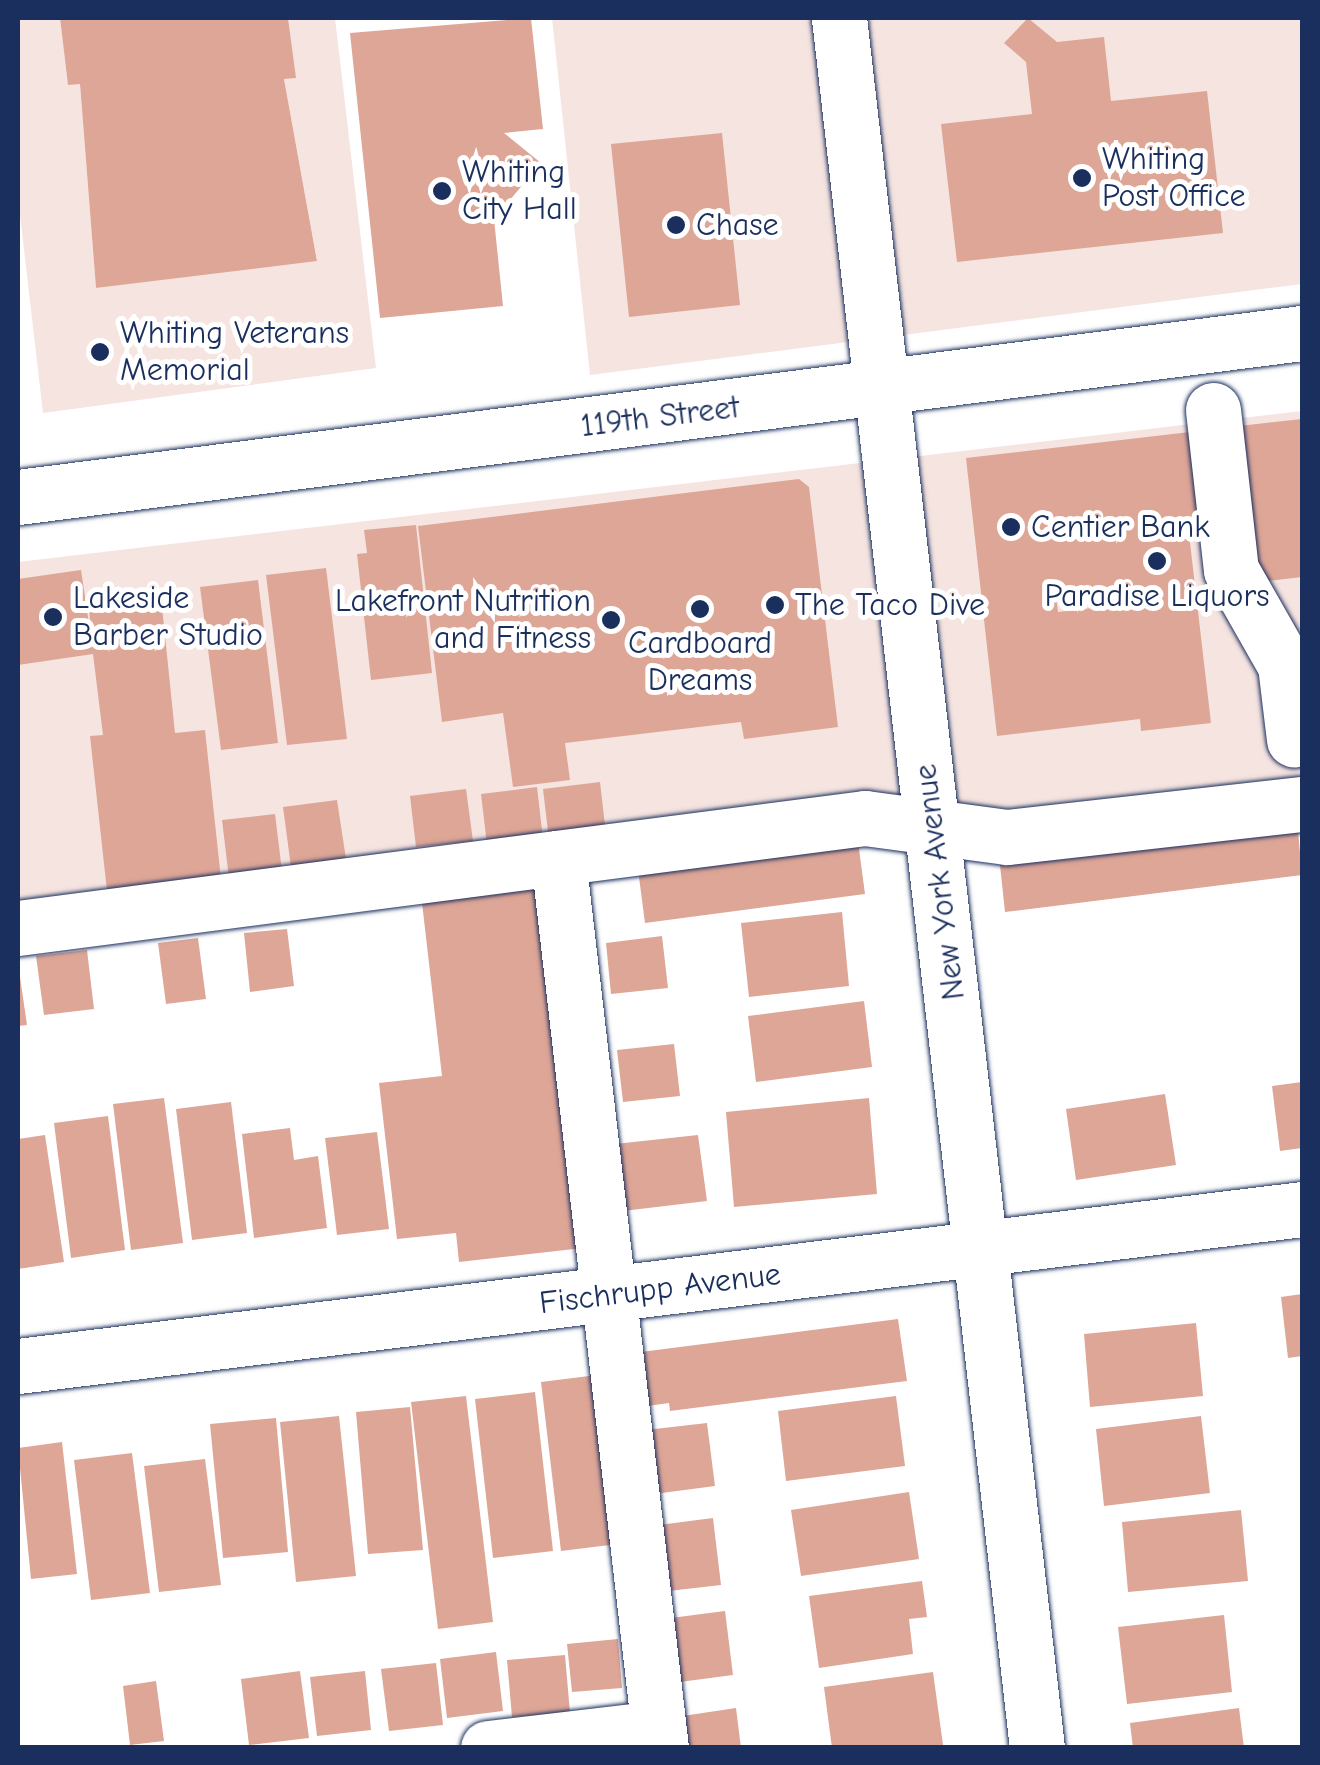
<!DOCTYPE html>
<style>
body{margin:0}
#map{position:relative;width:1320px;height:1765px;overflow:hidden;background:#fff;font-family:"Comic Neue",sans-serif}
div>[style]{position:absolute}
.built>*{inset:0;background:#f5e4e0}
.building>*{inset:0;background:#dea697}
.roads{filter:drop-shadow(0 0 2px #1b2f5e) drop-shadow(0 0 2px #1b2f5e)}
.minor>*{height:55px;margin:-27.5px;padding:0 27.5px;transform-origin:27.5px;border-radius:27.5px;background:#fff}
.dots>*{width:28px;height:28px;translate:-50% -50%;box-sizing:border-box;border:5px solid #fff;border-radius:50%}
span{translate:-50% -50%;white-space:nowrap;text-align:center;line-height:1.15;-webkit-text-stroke:10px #fff;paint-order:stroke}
.poi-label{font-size:32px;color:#1b2f5e}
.left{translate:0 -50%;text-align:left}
.right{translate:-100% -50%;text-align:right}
.street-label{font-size:32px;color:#1b2f5e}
.frame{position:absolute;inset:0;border:20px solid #1b2f5e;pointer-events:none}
</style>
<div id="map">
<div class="built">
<div style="clip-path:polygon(18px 18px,60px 18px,68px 84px,80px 84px,96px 288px,317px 260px,284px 79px,295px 77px,288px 18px,335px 18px,376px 368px,43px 413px,18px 198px)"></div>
<div style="clip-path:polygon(552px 18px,1302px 18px,1302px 284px,590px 375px)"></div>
<div style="clip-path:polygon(1302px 411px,1302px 822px,871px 838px,18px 947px,18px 562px)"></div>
</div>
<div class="building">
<div style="clip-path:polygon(60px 18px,288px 18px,296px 78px,284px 79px,317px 261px,96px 288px,80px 84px,68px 85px)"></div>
<div style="clip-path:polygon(531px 18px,543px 129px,504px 133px,541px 163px,494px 219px,503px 306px,380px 318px,350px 33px)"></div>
<div style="clip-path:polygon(1028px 18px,1057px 42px,1104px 37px,1111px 101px,1207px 91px,1223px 233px,957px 262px,941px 124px,1032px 114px,1026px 62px,1004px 43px)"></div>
<div style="clip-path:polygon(722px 133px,740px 305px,629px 317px,611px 144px)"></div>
<div style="clip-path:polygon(1302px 419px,1302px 577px,1251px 583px,1230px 427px)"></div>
<div style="clip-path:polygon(evenodd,1207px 430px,1219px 531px,1189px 534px,1211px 723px,1141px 731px,1140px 719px,997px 736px,966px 458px,1207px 430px,1124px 588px,1126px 604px,1058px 612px,1056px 596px,1124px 588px)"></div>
<div style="clip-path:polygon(799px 479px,809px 487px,838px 727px,744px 739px,741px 722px,565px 743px,570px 780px,513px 787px,503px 713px,442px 722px,418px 526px)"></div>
<div style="clip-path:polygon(416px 525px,432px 673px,371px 680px,357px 554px,367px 553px,364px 530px)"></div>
<div style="clip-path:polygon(326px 568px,347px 739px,287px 745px,266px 575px)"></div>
<div style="clip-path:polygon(81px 570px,91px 637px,89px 604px,161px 597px,175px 733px,205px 730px,221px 879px,107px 891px,90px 736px,103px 735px,93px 654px,18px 665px,18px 579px)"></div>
<div style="clip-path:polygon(258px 580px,278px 743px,221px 750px,200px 587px)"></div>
<div style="clip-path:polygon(600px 782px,606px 834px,549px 840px,543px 789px)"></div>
<div style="clip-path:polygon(537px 787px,543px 839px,487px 845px,481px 794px)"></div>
<div style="clip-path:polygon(466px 789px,473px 841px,416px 847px,410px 796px)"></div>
<div style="clip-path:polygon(337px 800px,346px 859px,291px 867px,283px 807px)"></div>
<div style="clip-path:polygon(275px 814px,282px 871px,229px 878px,222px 820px)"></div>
<div style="clip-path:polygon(1297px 820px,1302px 875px,1005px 912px,999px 856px)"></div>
<div style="clip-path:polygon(857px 834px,865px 894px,645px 923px,637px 862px)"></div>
<div style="clip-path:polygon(540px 880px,583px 1248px,459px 1262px,456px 1233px,397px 1239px,379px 1083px,442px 1076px,421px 894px)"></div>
<div style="clip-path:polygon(842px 912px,849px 986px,749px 997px,741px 923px)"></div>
<div style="clip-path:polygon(287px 929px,294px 986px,250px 992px,244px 933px)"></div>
<div style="clip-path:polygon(662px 936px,668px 988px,611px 994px,606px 943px)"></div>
<div style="clip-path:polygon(198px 938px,206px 999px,166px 1004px,158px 943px)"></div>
<div style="clip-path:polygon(87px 950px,94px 1009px,44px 1015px,36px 956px)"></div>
<div style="clip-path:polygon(18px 963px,27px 1025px,18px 1026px)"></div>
<div style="clip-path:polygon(864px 1001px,872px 1067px,756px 1082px,748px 1016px)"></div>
<div style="clip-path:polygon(674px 1044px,680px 1096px,623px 1102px,617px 1050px)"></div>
<div style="clip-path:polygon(1302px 1082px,1302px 1148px,1280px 1151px,1272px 1086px)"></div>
<div style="clip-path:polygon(1165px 1094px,1176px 1165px,1076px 1180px,1066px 1109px)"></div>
<div style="clip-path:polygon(164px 1098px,183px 1243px,131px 1250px,113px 1104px)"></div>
<div style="clip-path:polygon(869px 1098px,877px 1194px,734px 1207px,726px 1112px)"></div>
<div style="clip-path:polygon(231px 1102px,247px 1233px,192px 1240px,176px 1109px)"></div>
<div style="clip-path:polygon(108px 1116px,125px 1250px,71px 1258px,54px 1123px)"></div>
<div style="clip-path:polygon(290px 1128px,294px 1160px,318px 1156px,327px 1228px,254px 1238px,242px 1134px)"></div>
<div style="clip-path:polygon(377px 1132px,389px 1229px,337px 1235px,325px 1138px)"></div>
<div style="clip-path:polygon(45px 1135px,64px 1262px,18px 1269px,18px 1139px)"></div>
<div style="clip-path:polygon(698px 1135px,707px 1201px,623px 1211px,615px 1144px)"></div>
<div style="clip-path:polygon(1302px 1294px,1302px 1356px,1288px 1358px,1281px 1297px)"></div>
<div style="clip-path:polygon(898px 1319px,907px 1381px,670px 1411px,669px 1403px,640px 1407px,633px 1353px)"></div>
<div style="clip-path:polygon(1196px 1323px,1203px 1396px,1090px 1407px,1084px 1334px)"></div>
<div style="clip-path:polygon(597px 1375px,618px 1544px,561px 1551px,541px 1382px)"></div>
<div style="clip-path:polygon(535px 1392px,553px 1551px,493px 1558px,475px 1399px)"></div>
<div style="clip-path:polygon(466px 1396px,493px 1622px,438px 1629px,411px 1402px)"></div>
<div style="clip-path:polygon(896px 1396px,905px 1466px,786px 1481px,778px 1411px)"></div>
<div style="clip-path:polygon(410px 1407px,423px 1550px,368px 1554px,356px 1412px)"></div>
<div style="clip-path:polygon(339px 1416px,356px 1576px,296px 1582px,280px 1422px)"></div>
<div style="clip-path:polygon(1201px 1416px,1210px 1493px,1104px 1506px,1096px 1429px)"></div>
<div style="clip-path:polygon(276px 1418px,288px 1552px,223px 1558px,210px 1424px)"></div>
<div style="clip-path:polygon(707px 1423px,715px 1486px,654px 1494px,646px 1430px)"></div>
<div style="clip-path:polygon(62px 1442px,77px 1574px,31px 1579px,18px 1448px)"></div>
<div style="clip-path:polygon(132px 1453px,150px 1593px,91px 1600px,74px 1460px)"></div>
<div style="clip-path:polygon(205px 1459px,221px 1585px,159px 1592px,144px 1466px)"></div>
<div style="clip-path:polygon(909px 1492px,919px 1559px,801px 1576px,791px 1510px)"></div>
<div style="clip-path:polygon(1241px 1510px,1248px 1581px,1128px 1592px,1122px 1522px)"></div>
<div style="clip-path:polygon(713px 1518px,721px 1585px,660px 1592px,651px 1526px)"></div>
<div style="clip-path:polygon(922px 1581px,927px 1617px,909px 1619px,913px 1654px,819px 1668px,809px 1596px)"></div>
<div style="clip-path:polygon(725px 1611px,733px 1675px,672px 1683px,663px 1619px)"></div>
<div style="clip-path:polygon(1224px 1615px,1232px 1692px,1127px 1704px,1118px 1627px)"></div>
<div style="clip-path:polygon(618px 1639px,622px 1688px,572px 1692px,567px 1644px)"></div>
<div style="clip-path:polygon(496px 1652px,503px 1711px,447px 1718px,440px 1659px)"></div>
<div style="clip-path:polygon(565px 1655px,570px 1713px,512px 1717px,507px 1660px)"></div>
<div style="clip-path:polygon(436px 1663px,443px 1725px,389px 1731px,381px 1669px)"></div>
<div style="clip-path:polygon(300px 1671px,309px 1738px,249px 1745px,241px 1679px)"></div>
<div style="clip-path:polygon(365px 1671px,371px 1730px,317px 1736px,310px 1677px)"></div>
<div style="clip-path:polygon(933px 1672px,943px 1745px,832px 1748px,824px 1687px)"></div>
<div style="clip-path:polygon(156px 1681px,164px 1741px,130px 1745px,123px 1686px)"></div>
<div style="clip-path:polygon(736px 1708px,741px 1748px,679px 1748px,676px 1717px)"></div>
<div style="clip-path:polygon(1239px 1708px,1244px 1748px,1133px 1748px,1130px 1723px)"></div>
</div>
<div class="roads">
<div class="minor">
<div style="left:839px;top:18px;width:1741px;rotate:83.47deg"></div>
<div style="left:1213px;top:410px;width:161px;rotate:83.6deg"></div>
<div style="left:1231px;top:570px;width:109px;rotate:60.4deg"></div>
<div style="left:1285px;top:665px;width:75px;rotate:83.1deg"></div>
<div style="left:18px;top:497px;width:1294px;rotate:-7.28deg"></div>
<div style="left:558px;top:858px;width:896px;rotate:83.4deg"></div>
<div style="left:18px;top:928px;width:854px;rotate:-7.4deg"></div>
<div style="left:865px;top:818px;width:143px;rotate:7.6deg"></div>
<div style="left:1007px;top:837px;width:297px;rotate:-6.4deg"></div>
<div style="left:18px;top:1366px;width:1294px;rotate:-6.97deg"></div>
<div style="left:488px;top:1748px;width:171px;rotate:-6.7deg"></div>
</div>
</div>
<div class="dots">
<div style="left:1082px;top:178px;background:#1b2f5e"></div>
<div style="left:442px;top:191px;background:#1b2f5e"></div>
<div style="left:676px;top:225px;background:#1b2f5e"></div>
<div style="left:100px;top:352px;background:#1b2f5e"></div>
<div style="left:1011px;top:527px;background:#1b2f5e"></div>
<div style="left:1157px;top:561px;background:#1b2f5e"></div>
<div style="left:775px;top:605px;background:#1b2f5e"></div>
<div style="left:700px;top:609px;background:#1b2f5e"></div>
<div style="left:53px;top:617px;background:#1b2f5e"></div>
<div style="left:611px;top:620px;background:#1b2f5e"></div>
</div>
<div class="poi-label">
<span class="left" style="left:1102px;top:178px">Whiting<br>Post Office</span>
<span class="left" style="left:462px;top:191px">Whiting<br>City Hall</span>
<span class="left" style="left:696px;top:225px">Chase</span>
<span class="left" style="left:120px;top:352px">Whiting Veterans<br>Memorial</span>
<span class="left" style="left:1031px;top:527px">Centier Bank</span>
<span style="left:1157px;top:596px">Paradise Liquors</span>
<span class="left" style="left:73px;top:617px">Lakeside<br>Barber Studio</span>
<span class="right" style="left:591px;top:620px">Lakefront Nutrition<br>and Fitness</span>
<span class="left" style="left:795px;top:605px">The Taco Dive</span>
<span style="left:700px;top:662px">Cardboard<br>Dreams</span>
</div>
<div class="street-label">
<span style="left:660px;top:417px;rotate:-7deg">119th Street</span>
<span style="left:940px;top:882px;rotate:-97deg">New York Avenue</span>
<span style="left:660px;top:1289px;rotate:-7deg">Fischrupp Avenue</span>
</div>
<div class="frame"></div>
</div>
